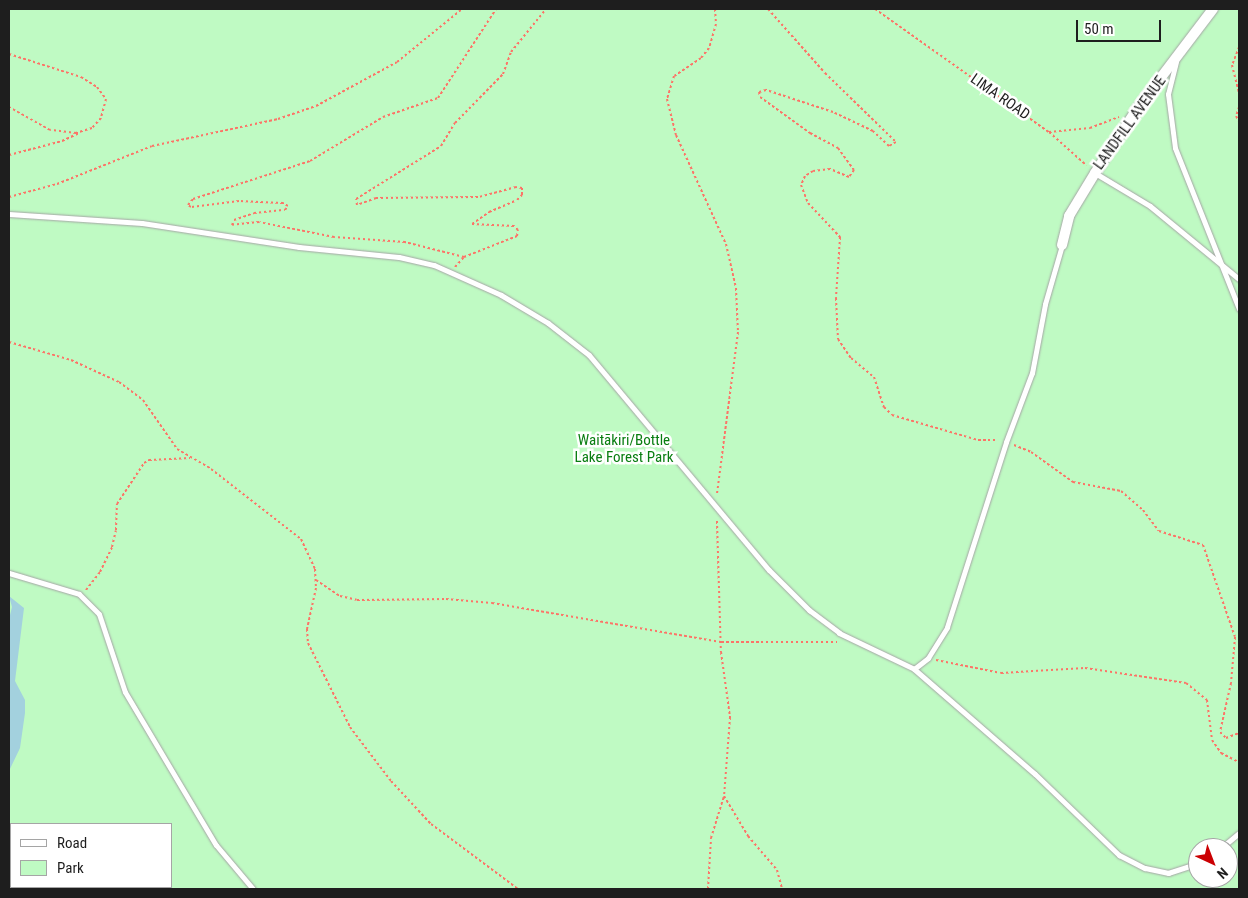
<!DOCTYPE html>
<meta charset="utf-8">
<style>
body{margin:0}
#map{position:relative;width:1248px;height:898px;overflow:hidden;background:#efebe3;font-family:"Roboto Condensed",sans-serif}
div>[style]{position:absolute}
.park>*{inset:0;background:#bffac3}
.water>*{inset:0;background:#a3d1de}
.path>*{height:2px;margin-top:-1px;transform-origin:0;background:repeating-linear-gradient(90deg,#fc7467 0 2.5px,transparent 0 5px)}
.roads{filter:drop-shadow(0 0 1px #a5a5a5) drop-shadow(0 0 1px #a5a5a5)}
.service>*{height:5px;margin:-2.5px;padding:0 2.5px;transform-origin:2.5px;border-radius:2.5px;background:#fff}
.minor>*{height:10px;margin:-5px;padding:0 5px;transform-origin:5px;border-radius:5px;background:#fff}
span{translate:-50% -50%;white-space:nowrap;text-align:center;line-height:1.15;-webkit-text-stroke:5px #fff;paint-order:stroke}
.street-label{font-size:15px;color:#1e1e1e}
.park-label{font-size:15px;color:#097e11}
.frame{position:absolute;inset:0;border:10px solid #1e1e1e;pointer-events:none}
.legend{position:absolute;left:10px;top:823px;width:162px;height:65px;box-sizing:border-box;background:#fff;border:1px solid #a5a5a5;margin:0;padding:6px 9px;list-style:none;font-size:15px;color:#1e1e1e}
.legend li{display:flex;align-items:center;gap:10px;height:25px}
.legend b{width:25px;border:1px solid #a5a5a5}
.north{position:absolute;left:1188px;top:838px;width:50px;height:50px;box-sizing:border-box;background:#fff;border:1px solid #a5a5a5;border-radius:50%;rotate:137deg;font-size:14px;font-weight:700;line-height:20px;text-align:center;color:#1e1e1e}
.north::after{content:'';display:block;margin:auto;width:18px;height:22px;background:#cb0003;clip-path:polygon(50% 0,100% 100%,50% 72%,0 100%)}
.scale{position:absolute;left:1076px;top:20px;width:85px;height:22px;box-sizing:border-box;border:2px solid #1e1e1e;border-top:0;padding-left:6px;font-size:15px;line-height:18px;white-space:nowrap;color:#1e1e1e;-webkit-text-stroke:4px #fff;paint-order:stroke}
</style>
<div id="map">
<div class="park">
<div style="clip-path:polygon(evenodd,9px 9px,1239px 9px,1239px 889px,9px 889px,9px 9px,11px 824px,171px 824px,171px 887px,11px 887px,11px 824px,9px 9px,1198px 848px,1228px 848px,1228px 878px,1198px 878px,1198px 848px)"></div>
</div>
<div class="water">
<div style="clip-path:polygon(9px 596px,24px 608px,15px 681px,25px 700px,25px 713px,20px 748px,9px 771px,9px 619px,12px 607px)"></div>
</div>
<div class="path">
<div style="left:715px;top:9px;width:15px;rotate:86deg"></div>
<div style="left:716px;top:24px;width:25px;rotate:106deg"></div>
<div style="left:709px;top:48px;width:13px;rotate:129deg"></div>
<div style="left:701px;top:58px;width:32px;rotate:146deg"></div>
<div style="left:674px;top:76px;width:24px;rotate:107deg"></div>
<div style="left:667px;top:99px;width:37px;rotate:76deg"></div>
<div style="left:676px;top:135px;width:120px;rotate:65.4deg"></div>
<div style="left:726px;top:244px;width:45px;rotate:77.2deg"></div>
<div style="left:736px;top:288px;width:44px;rotate:87.4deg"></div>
<div style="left:738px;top:332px;width:163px;rotate:97.4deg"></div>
<div style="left:768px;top:9px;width:86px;rotate:48.3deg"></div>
<div style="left:825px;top:73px;width:99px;rotate:44.2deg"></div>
<div style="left:896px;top:142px;width:8px;rotate:150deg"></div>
<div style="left:889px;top:146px;width:22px;rotate:-137deg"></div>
<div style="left:873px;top:131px;width:44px;rotate:-154.6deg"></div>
<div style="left:833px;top:112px;width:71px;rotate:-161.8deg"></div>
<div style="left:766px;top:90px;width:7px;rotate:164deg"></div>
<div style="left:759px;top:92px;width:5px;rotate:79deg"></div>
<div style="left:760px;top:97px;width:62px;rotate:35.8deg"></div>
<div style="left:810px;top:133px;width:32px;rotate:28deg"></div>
<div style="left:838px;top:148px;width:27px;rotate:54deg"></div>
<div style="left:854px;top:170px;width:9px;rotate:126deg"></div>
<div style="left:849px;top:177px;width:21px;rotate:-157deg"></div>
<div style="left:830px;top:169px;width:17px;rotate:173deg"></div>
<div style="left:813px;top:171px;width:9px;rotate:148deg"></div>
<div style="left:805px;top:176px;width:10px;rotate:114deg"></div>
<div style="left:801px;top:185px;width:19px;rotate:69deg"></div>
<div style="left:808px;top:203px;width:47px;rotate:46.7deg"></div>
<div style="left:840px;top:237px;width:61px;rotate:93.8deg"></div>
<div style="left:836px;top:298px;width:41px;rotate:87.2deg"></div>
<div style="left:838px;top:339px;width:23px;rotate:56deg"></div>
<div style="left:851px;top:358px;width:30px;rotate:40deg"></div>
<div style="left:874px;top:377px;width:32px;rotate:72deg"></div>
<div style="left:884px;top:407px;width:11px;rotate:45deg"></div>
<div style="left:892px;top:415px;width:90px;rotate:16.2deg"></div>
<div style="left:978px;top:440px;width:20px"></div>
<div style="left:875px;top:9px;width:213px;rotate:35.3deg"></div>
<div style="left:1049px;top:132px;width:41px;rotate:-5.6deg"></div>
<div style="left:1090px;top:128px;width:31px;rotate:-21deg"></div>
<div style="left:1239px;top:47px;width:19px;rotate:111deg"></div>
<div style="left:1232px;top:65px;width:29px;rotate:76deg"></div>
<div style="left:9px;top:54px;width:76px;rotate:17.7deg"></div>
<div style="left:81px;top:77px;width:19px;rotate:32deg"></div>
<div style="left:97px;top:87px;width:15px;rotate:53deg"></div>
<div style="left:106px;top:99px;width:20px;rotate:105deg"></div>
<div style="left:101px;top:118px;width:13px;rotate:132deg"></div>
<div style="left:92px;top:128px;width:17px;rotate:163deg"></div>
<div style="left:76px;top:133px;width:26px;rotate:-173deg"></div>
<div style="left:50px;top:130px;width:47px;rotate:-150.7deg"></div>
<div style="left:1239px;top:107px;width:9px;rotate:108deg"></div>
<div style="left:1236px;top:116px;width:6px;rotate:59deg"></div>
<div style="left:1049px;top:132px;width:50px;rotate:41.7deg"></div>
<div style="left:9px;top:155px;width:55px;rotate:-14.8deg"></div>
<div style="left:62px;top:141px;width:19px;rotate:-25deg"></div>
<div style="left:9px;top:197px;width:50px;rotate:-15.2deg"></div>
<div style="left:57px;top:184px;width:102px;rotate:-21.8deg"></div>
<div style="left:152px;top:146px;width:129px;rotate:-12.1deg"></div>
<div style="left:278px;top:119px;width:40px;rotate:-18.9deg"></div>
<div style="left:316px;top:106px;width:92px;rotate:-28.5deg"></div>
<div style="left:397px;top:62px;width:84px;rotate:-39.2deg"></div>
<div style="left:464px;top:257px;width:61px;rotate:-165.7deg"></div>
<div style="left:405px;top:242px;width:71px;rotate:-176deg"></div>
<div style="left:334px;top:237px;width:76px;rotate:-168.7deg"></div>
<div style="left:259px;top:222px;width:27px;rotate:174deg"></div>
<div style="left:232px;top:225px;width:5px;rotate:-68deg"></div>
<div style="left:234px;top:220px;width:21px;rotate:-19deg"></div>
<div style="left:254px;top:213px;width:31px;rotate:-6deg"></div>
<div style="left:285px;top:210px;width:5px;rotate:-53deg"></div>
<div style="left:288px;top:206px;width:6px;rotate:-149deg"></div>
<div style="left:283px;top:203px;width:44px;rotate:-177.4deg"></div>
<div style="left:239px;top:201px;width:48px;rotate:172.9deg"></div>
<div style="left:191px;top:207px;width:4px;rotate:-146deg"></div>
<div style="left:188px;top:205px;width:8px;rotate:-50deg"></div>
<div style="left:193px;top:199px;width:123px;rotate:-18deg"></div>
<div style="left:310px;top:161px;width:85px;rotate:-31.1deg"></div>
<div style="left:383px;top:117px;width:58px;rotate:-19.1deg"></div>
<div style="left:438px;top:98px;width:106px;rotate:-56.9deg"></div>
<div style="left:455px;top:267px;width:13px;rotate:-48deg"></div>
<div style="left:464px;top:257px;width:57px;rotate:-21.6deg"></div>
<div style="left:517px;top:236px;width:6px;rotate:-81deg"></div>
<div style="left:518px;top:230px;width:6px;rotate:-135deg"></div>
<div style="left:514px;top:226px;width:42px;rotate:-177.3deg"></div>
<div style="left:472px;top:224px;width:21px;rotate:-35deg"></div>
<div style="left:489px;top:212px;width:30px;rotate:-23deg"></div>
<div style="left:517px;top:200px;width:7px;rotate:-45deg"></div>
<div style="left:522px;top:195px;width:7px;rotate:-90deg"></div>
<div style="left:522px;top:188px;width:6px;rotate:-171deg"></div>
<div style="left:516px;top:187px;width:39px;rotate:165deg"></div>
<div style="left:478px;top:197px;width:102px;rotate:179.4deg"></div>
<div style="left:376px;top:198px;width:20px;rotate:160deg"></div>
<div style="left:357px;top:205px;width:6px;rotate:-99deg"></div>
<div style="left:356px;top:199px;width:100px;rotate:-31.9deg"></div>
<div style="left:441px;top:146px;width:27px;rotate:-59deg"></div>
<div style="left:455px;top:123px;width:69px;rotate:-45.6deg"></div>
<div style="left:503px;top:74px;width:23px;rotate:-70deg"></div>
<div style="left:511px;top:52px;width:55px;rotate:-50.9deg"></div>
<div style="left:9px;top:342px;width:65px;rotate:16.2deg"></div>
<div style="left:71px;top:360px;width:53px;rotate:24.6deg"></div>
<div style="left:119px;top:382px;width:30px;rotate:37deg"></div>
<div style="left:143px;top:400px;width:60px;rotate:55.2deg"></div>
<div style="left:177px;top:449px;width:39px;rotate:30deg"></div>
<div style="left:211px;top:469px;width:114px;rotate:37.9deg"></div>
<div style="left:301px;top:539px;width:33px;rotate:65deg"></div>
<div style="left:315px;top:569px;width:19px;rotate:87deg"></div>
<div style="left:316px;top:588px;width:42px;rotate:102.4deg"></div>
<div style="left:307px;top:629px;width:14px;rotate:86deg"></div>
<div style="left:308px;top:643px;width:94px;rotate:63.4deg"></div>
<div style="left:350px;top:727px;width:68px;rotate:52.8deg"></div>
<div style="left:391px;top:781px;width:59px;rotate:47.1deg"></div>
<div style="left:431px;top:824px;width:109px;rotate:36.8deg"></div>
<div style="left:1014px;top:445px;width:18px;rotate:22deg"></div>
<div style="left:1031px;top:452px;width:52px;rotate:35.5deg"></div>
<div style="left:1073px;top:482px;width:49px;rotate:10.6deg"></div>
<div style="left:1121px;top:491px;width:29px;rotate:41deg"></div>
<div style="left:1143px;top:510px;width:26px;rotate:53deg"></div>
<div style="left:1159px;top:531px;width:46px;rotate:17.7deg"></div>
<div style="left:1203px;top:545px;width:97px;rotate:70.8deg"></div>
<div style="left:1235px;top:637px;width:46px;rotate:95deg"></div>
<div style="left:1231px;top:683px;width:50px;rotate:102.7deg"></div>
<div style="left:1220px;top:732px;width:8px;rotate:45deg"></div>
<div style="left:1226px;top:738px;width:14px;rotate:-21deg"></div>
<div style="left:717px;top:521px;width:131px;rotate:88.3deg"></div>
<div style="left:721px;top:652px;width:66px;rotate:82.1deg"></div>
<div style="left:730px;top:717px;width:79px;rotate:94.3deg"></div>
<div style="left:724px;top:796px;width:47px;rotate:59deg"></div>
<div style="left:748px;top:836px;width:45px;rotate:49.5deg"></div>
<div style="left:777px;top:870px;width:20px;rotate:75deg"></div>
<div style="left:316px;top:580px;width:29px;rotate:34deg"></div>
<div style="left:340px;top:596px;width:17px;rotate:13deg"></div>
<div style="left:357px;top:600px;width:89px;rotate:-0.6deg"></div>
<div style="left:446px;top:599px;width:46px;rotate:5deg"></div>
<div style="left:492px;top:603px;width:232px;rotate:9.7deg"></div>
<div style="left:721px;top:642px;width:116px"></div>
<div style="left:86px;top:590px;width:23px;rotate:-52deg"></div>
<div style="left:100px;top:572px;width:28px;rotate:-64deg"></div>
<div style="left:112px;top:547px;width:17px;rotate:-77deg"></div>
<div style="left:116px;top:530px;width:26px;rotate:-88deg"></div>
<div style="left:117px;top:504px;width:49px;rotate:-56.6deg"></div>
<div style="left:144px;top:463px;width:6px;rotate:-31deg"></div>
<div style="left:149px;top:460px;width:41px;rotate:-2.8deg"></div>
<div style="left:936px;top:660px;width:66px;rotate:11.3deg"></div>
<div style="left:1001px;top:673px;width:84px;rotate:-3.4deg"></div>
<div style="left:1085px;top:668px;width:102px;rotate:8.4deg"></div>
<div style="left:1186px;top:683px;width:27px;rotate:39deg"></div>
<div style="left:1207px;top:700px;width:40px;rotate:82.9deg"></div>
<div style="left:1212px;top:740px;width:16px;rotate:55deg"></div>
<div style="left:1221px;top:753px;width:20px;rotate:27deg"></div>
<div style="left:708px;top:889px;width:51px;rotate:-86.6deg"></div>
<div style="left:711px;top:838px;width:44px;rotate:-72.8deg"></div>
</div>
<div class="roads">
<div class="service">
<div style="left:1176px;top:62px;width:33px;rotate:104deg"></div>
<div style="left:1168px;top:94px;width:54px;rotate:82.6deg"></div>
<div style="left:1175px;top:148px;width:173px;rotate:68.3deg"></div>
<div style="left:1095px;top:173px;width:64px;rotate:31deg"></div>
<div style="left:1150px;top:206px;width:115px;rotate:39.4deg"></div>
<div style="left:9px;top:214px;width:133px;rotate:3.9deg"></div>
<div style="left:142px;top:223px;width:159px;rotate:8.7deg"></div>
<div style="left:299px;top:247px;width:100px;rotate:5.7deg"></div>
<div style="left:399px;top:257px;width:36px;rotate:13deg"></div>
<div style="left:434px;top:265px;width:73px;rotate:24.1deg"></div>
<div style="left:501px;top:295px;width:55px;rotate:30.8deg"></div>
<div style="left:548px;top:323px;width:52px;rotate:38deg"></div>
<div style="left:589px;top:355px;width:280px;rotate:50.1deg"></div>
<div style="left:769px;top:570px;width:57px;rotate:45deg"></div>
<div style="left:809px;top:610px;width:38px;rotate:37deg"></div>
<div style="left:839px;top:633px;width:83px;rotate:25.6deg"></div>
<div style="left:914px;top:669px;width:160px;rotate:41deg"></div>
<div style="left:1035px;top:774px;width:117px;rotate:44deg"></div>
<div style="left:1119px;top:855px;width:29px;rotate:27deg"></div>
<div style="left:1145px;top:868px;width:24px;rotate:12deg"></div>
<div style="left:1168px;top:873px;width:32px;rotate:-18deg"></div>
<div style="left:9px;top:573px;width:73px;rotate:16.7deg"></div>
<div style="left:79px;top:594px;width:28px;rotate:45deg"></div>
<div style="left:99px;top:614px;width:82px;rotate:71.6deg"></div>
<div style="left:125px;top:692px;width:178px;rotate:59.3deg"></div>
<div style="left:216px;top:845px;width:57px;rotate:49.9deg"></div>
<div style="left:914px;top:669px;width:18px;rotate:-38deg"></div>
<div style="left:928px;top:658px;width:36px;rotate:-58deg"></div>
<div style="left:947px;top:627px;width:194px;rotate:-72.3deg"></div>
<div style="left:1006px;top:442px;width:74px;rotate:-69.4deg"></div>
<div style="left:1032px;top:373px;width:70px;rotate:-79.3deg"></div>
<div style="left:1045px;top:304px;width:61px;rotate:-73.9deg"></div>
<div style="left:1221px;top:848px;width:23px;rotate:-40deg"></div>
</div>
<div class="minor">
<div style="left:1062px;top:245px;width:30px;rotate:-76deg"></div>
<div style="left:1069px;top:216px;width:50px;rotate:-58.8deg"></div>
<div style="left:1095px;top:173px;width:77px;rotate:-56.7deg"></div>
<div style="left:1137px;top:109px;width:126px;rotate:-52.8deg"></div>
</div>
</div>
<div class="street-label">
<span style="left:1000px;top:97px;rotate:35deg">LIMA ROAD</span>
<span style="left:1130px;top:123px;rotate:-54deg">LANDFILL AVENUE</span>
</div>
<div class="park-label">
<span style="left:624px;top:449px">Waitākiri/Bottle<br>Lake Forest Park</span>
</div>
<div class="frame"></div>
<ul class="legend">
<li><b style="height:6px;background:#fff"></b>Road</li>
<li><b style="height:14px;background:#bffac3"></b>Park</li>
</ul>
<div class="north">N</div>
<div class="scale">50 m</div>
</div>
